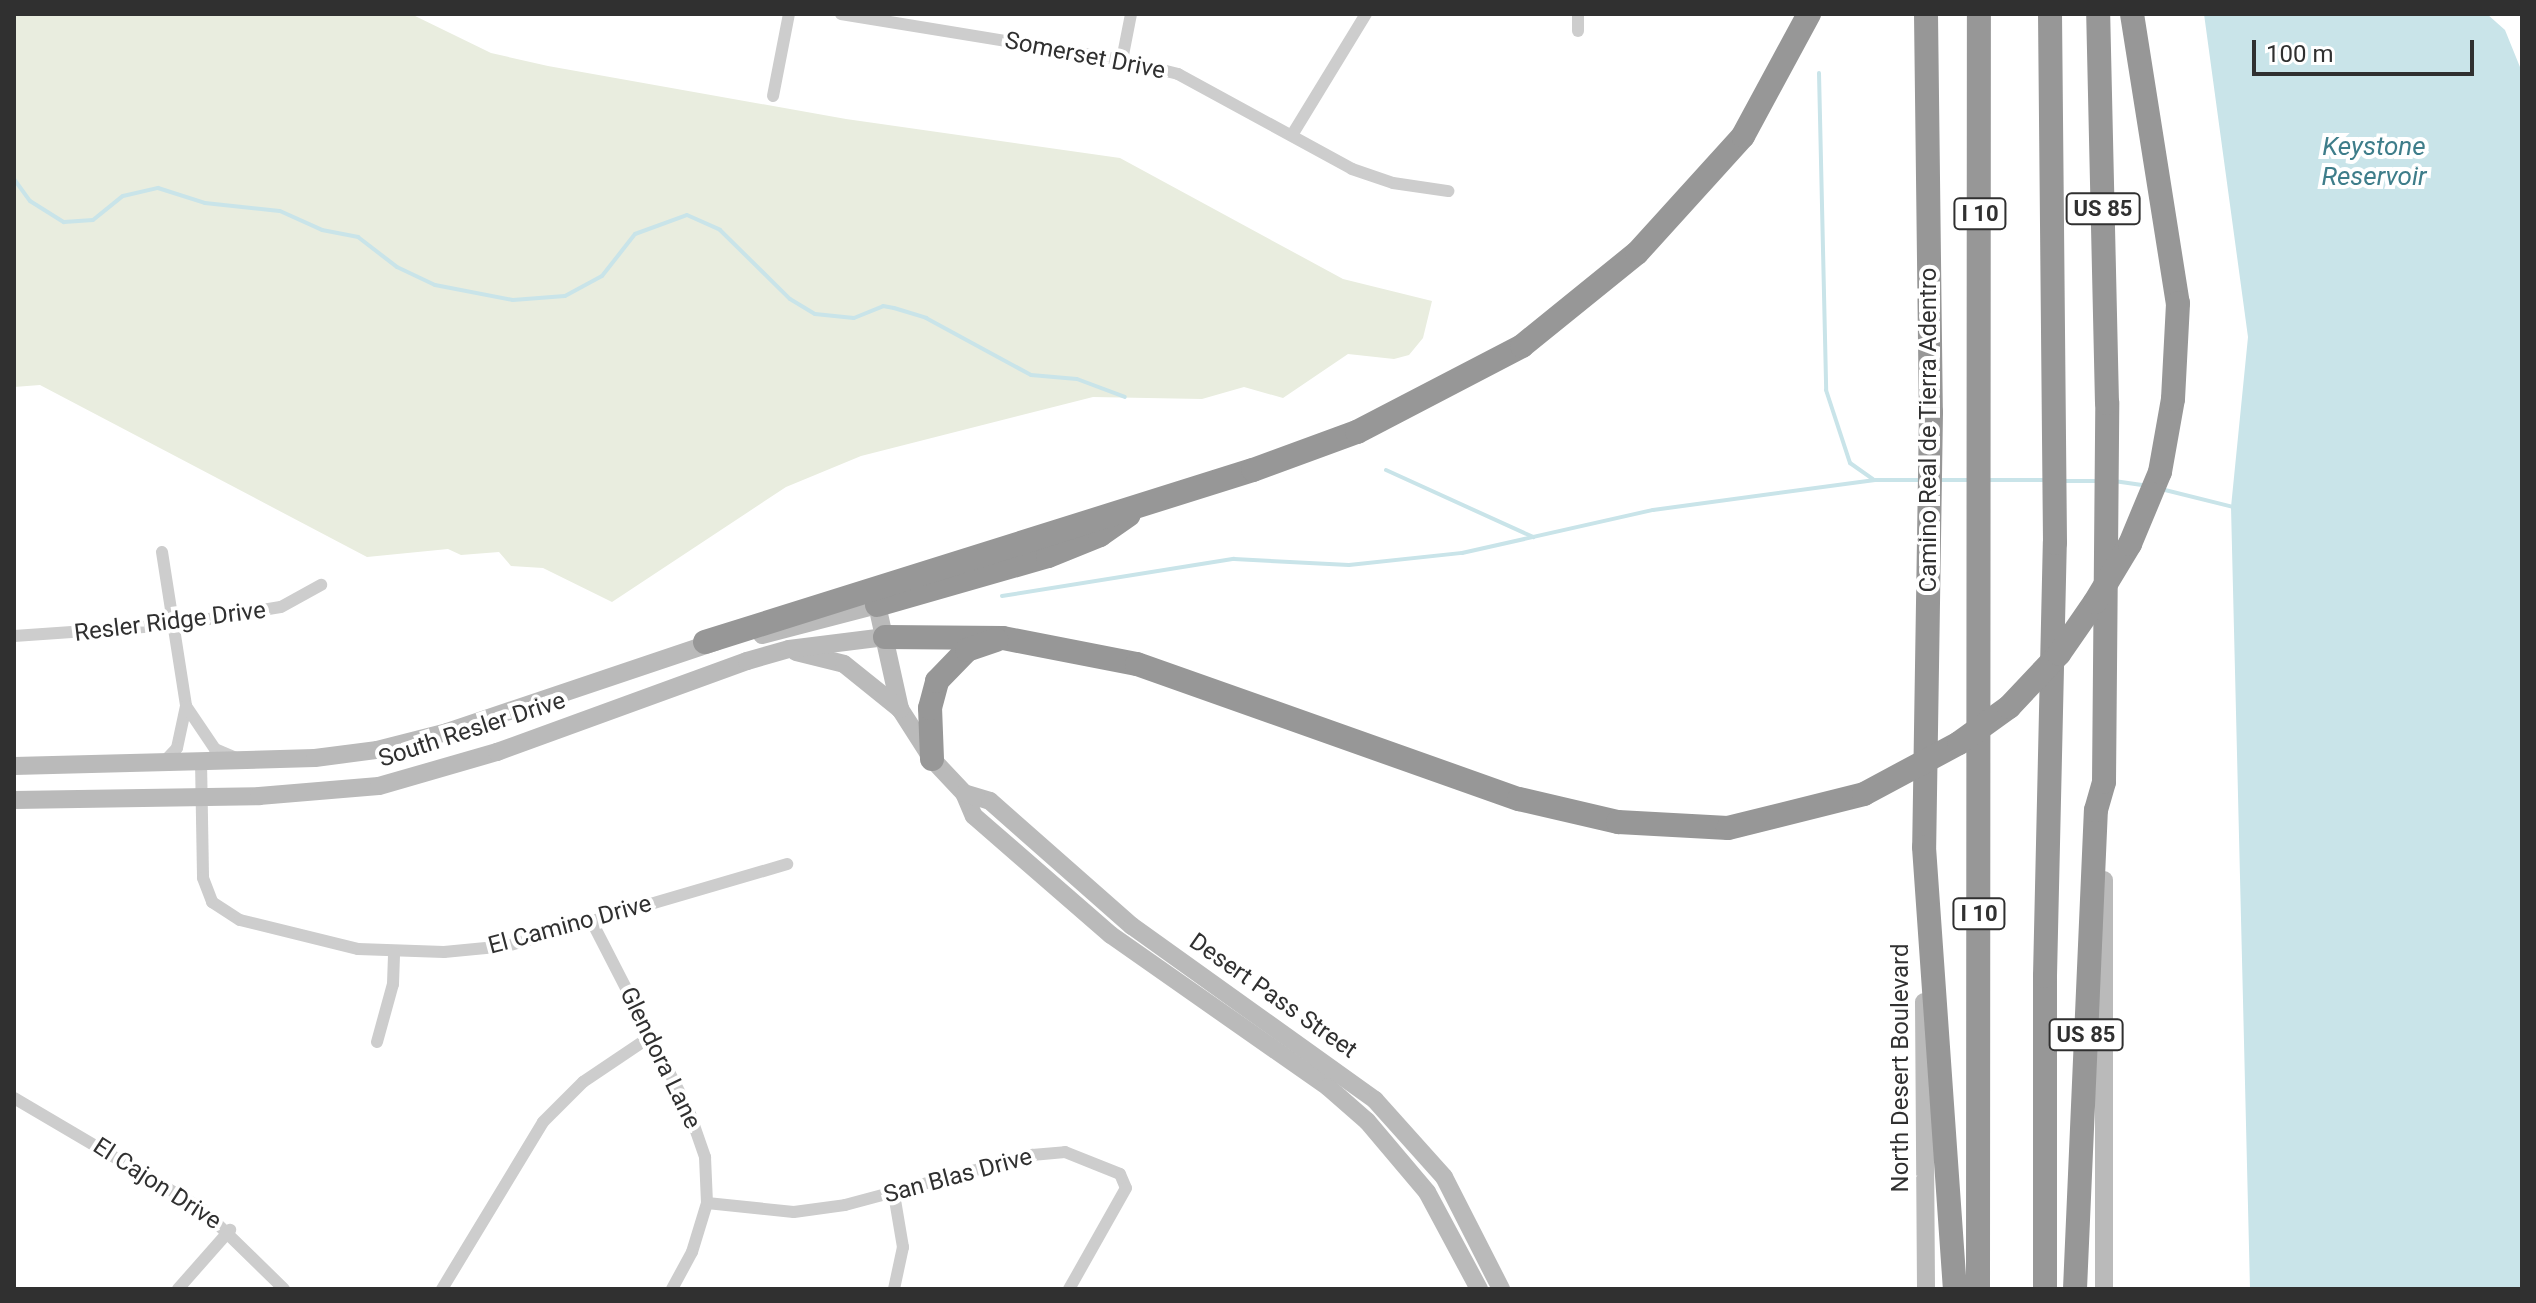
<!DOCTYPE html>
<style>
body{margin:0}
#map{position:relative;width:2536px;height:1303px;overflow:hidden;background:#fff;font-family:Roboto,sans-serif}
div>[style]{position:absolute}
.green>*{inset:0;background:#e9eddf}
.water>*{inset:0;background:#c9e4e9}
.stream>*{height:4px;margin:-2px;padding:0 2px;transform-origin:2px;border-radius:2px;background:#c9e4e9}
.street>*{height:12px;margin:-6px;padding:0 6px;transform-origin:6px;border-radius:6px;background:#cdcdcd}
.secondary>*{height:18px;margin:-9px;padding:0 9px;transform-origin:9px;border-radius:9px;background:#bababa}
.highway>*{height:24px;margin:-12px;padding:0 12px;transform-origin:12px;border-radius:12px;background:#979797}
.highway-bridge>*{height:24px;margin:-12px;padding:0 12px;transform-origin:12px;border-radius:12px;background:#979797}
span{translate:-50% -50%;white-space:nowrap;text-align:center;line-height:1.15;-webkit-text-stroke:8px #fff;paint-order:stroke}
.shield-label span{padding:2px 6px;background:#fff;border:2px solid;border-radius:6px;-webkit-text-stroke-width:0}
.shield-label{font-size:22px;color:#303030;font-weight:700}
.street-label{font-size:24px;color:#303030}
.water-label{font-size:26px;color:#3e7d8a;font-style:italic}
.frame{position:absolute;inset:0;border:16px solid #303030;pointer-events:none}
.scale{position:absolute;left:2252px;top:40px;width:222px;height:36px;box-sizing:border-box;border:4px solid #303030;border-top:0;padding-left:10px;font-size:24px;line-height:28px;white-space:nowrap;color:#303030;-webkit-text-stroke:6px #fff;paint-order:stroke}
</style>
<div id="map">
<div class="green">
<div style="clip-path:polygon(14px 14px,411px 14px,491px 53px,548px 66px,846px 119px,1120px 158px,1343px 279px,1432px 301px,1423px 338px,1409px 355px,1394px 359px,1348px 354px,1283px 398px,1244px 387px,1202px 399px,1093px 397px,861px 456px,786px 487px,612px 602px,543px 568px,511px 566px,499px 552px,461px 555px,448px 549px,367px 557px,40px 385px,14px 387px)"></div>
</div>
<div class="water">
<div style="clip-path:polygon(2204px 14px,2487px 14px,2505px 30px,2522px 72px,2522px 1289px,2250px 1289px,2231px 507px,2248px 337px)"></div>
</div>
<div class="stream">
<div style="left:1819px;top:73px;width:317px;rotate:88.7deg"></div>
<div style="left:1826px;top:390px;width:77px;rotate:71.8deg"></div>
<div style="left:1850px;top:463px;width:28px;rotate:35deg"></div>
<div style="left:14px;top:179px;width:27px;rotate:54deg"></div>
<div style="left:30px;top:201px;width:40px;rotate:32deg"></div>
<div style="left:64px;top:222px;width:29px;rotate:-4deg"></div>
<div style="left:93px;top:220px;width:38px;rotate:-39deg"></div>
<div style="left:123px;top:196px;width:36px;rotate:-13deg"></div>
<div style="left:158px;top:188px;width:49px;rotate:17.7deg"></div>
<div style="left:205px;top:203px;width:75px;rotate:6.1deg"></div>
<div style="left:280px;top:211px;width:46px;rotate:24.3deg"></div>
<div style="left:322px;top:230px;width:37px;rotate:11deg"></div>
<div style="left:358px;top:237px;width:49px;rotate:37.6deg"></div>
<div style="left:397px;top:267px;width:42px;rotate:25.3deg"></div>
<div style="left:435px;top:285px;width:79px;rotate:10.9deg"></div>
<div style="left:513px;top:300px;width:52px;rotate:-4.4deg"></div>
<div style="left:565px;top:296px;width:42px;rotate:-28.4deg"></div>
<div style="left:602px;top:276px;width:53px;rotate:-51.8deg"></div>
<div style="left:635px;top:234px;width:55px;rotate:-20.1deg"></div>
<div style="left:687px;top:215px;width:36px;rotate:24deg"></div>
<div style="left:720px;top:230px;width:98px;rotate:44.6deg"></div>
<div style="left:790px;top:299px;width:29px;rotate:31deg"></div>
<div style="left:815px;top:314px;width:39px;rotate:6deg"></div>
<div style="left:854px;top:318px;width:31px;rotate:-22deg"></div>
<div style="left:883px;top:306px;width:11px;rotate:10deg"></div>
<div style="left:894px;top:308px;width:34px;rotate:17deg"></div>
<div style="left:926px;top:318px;width:119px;rotate:28.5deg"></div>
<div style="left:1031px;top:375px;width:46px;rotate:5deg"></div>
<div style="left:1077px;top:379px;width:51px;rotate:20.6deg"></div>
<div style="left:1386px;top:470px;width:162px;rotate:24.5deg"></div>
<div style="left:1938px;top:480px;width:31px"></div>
<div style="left:1986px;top:480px;width:59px"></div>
<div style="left:2062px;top:481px;width:35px"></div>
<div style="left:2114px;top:481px;width:30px;rotate:8deg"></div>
<div style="left:2161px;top:489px;width:74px;rotate:14deg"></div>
<div style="left:1002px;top:596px;width:235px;rotate:-9.1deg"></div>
<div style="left:1234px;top:559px;width:115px;rotate:3deg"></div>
<div style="left:1349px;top:565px;width:114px;rotate:-6.1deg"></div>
<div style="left:1462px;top:553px;width:196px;rotate:-12.7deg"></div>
<div style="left:1653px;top:510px;width:224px;rotate:-7.7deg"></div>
<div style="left:1875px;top:480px;width:46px"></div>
</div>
<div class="street">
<div style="left:841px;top:14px;width:285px;rotate:9.3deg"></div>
<div style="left:1122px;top:60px;width:58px;rotate:14deg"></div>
<div style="left:1178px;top:74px;width:198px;rotate:28.6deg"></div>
<div style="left:1352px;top:169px;width:43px;rotate:18.9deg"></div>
<div style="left:1393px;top:183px;width:56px;rotate:8.3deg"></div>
<div style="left:1578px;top:31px;width:17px;rotate:-90deg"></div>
<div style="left:1122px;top:60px;width:47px;rotate:-78.9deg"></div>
<div style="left:773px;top:96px;width:84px;rotate:-79deg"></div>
<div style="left:1292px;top:135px;width:142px;rotate:-58.6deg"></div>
<div style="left:162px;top:552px;width:156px;rotate:81.1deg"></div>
<div style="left:186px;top:706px;width:43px;rotate:102.1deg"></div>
<div style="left:177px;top:748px;width:19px;rotate:133deg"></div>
<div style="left:14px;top:636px;width:159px;rotate:-4deg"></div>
<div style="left:173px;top:625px;width:109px;rotate:-9.5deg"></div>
<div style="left:281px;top:607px;width:46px;rotate:-28.8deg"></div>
<div style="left:186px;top:706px;width:52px;rotate:56deg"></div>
<div style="left:215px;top:749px;width:21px;rotate:23deg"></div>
<div style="left:201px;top:761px;width:117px;rotate:89deg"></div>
<div style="left:203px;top:878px;width:26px;rotate:69deg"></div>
<div style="left:212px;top:902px;width:33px;rotate:33deg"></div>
<div style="left:240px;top:920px;width:122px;rotate:13.8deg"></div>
<div style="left:358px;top:949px;width:86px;rotate:2deg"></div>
<div style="left:444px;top:952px;width:63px;rotate:-5.4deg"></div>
<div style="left:507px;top:946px;width:292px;rotate:-16.3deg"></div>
<div style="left:592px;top:922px;width:212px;rotate:62.8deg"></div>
<div style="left:689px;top:1111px;width:49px;rotate:70.8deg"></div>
<div style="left:705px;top:1157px;width:46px;rotate:87.5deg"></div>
<div style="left:707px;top:1203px;width:51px;rotate:107deg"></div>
<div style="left:692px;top:1252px;width:42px;rotate:118.4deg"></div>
<div style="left:377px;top:1042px;width:60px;rotate:-74.6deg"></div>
<div style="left:393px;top:984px;width:31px;rotate:-88deg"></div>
<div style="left:14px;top:1098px;width:217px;rotate:30.5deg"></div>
<div style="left:201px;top:1208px;width:116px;rotate:44.3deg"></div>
<div style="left:894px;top:1194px;width:54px;rotate:80.4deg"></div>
<div style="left:903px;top:1247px;width:43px;rotate:102.1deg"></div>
<div style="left:707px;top:1203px;width:87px;rotate:5.9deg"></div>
<div style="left:794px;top:1212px;width:51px;rotate:-7.8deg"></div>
<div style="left:845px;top:1205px;width:194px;rotate:-15deg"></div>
<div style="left:1032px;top:1155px;width:33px;rotate:-5deg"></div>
<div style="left:1065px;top:1152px;width:59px;rotate:21.8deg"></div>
<div style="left:1120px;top:1174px;width:15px;rotate:67deg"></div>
<div style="left:1126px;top:1188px;width:116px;rotate:119.4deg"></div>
<div style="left:178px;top:1289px;width:79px;rotate:-48.6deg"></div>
<div style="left:442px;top:1289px;width:195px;rotate:-58.8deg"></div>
<div style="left:543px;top:1122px;width:57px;rotate:-45deg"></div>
<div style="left:583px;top:1082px;width:81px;rotate:-33.9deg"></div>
</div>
<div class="secondary">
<div style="left:762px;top:635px;width:119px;rotate:-14.6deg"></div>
<div style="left:877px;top:605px;width:107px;rotate:77.5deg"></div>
<div style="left:900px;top:709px;width:59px;rotate:57.4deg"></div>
<div style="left:932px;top:759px;width:47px;rotate:46.7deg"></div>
<div style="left:964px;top:793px;width:25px;rotate:67deg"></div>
<div style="left:974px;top:816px;width:181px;rotate:41deg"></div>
<div style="left:1111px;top:935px;width:265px;rotate:35deg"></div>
<div style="left:1328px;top:1087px;width:52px;rotate:41.1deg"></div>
<div style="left:1367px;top:1121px;width:93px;rotate:49.8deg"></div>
<div style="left:1427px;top:1192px;width:110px;rotate:61.8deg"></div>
<div style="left:796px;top:652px;width:49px;rotate:14deg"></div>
<div style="left:844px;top:664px;width:72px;rotate:38.8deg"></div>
<div style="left:14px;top:766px;width:301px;rotate:-1.5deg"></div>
<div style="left:315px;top:758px;width:63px;rotate:-7.4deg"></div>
<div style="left:377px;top:750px;width:72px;rotate:-14.4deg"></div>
<div style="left:447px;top:732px;width:285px;rotate:-18.6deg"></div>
<div style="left:964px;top:793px;width:27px;rotate:17deg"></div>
<div style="left:990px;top:801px;width:189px;rotate:41.4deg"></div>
<div style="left:1132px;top:926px;width:299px;rotate:35.6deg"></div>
<div style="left:1375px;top:1100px;width:103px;rotate:48.1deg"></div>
<div style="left:1444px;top:1177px;width:126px;rotate:63deg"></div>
<div style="left:14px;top:800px;width:245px;rotate:-0.9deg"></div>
<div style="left:259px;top:796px;width:120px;rotate:-4.8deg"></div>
<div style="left:379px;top:786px;width:123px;rotate:-16.1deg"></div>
<div style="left:497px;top:752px;width:266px;rotate:-20deg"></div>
<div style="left:747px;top:661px;width:44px;rotate:-15.9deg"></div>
<div style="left:789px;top:649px;width:97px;rotate:-7.1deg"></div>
<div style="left:2104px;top:880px;width:409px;rotate:90deg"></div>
<div style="left:1924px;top:1002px;width:287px;rotate:89.6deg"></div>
</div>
<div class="highway">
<div style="left:1926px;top:14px;width:398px;rotate:89.3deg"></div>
<div style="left:1931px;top:412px;width:435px;rotate:90.9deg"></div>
<div style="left:1924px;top:847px;width:443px;rotate:86deg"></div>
<div style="left:2132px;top:14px;width:293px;rotate:81deg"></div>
<div style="left:877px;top:605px;width:178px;rotate:-16deg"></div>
<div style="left:1048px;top:556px;width:56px;rotate:-22deg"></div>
<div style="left:1100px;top:535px;width:35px;rotate:-35deg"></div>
<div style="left:885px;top:637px;width:118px;rotate:0.5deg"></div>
<div style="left:1003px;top:638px;width:136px;rotate:11deg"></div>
<div style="left:1137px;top:664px;width:405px;rotate:19.5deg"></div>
<div style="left:1519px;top:799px;width:102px;rotate:13.1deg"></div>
<div style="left:1618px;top:822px;width:110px;rotate:3.1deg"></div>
<div style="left:1728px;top:828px;width:140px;rotate:-14deg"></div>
<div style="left:705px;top:642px;width:574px;rotate:-17.43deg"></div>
<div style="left:1253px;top:470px;width:111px;rotate:-20.1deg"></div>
<div style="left:1357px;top:432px;width:186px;rotate:-27.5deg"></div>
<div style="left:1522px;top:346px;width:148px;rotate:-39deg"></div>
<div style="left:1637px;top:253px;width:158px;rotate:-47.8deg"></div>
<div style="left:1743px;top:136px;width:139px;rotate:-61.6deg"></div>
<div style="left:932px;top:759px;width:51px;rotate:-92.2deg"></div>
<div style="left:930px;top:708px;width:28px;rotate:-75deg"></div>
<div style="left:937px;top:681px;width:43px;rotate:-45.9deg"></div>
<div style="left:967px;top:650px;width:31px;rotate:-19deg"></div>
<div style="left:1978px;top:1289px;width:1275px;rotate:-89.96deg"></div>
<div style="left:2045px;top:1289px;width:313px;rotate:-90deg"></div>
<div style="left:2045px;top:976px;width:433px;rotate:-88.7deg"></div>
<div style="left:2055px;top:543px;width:529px;rotate:-90.54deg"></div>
<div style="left:2075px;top:1289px;width:479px;rotate:-87.5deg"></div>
<div style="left:2096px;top:810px;width:29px;rotate:-74deg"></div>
<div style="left:2104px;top:782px;width:379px;rotate:-89.5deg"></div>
<div style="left:2107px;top:403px;width:389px;rotate:-91.3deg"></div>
</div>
<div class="highway-bridge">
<div style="left:1864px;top:794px;width:108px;rotate:-28.2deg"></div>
<div style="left:1959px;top:743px;width:62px;rotate:-35.8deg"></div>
<div style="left:2009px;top:707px;width:73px;rotate:-46.7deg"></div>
<div style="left:2059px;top:654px;width:63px;rotate:-55.3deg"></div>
<div style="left:2095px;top:602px;width:68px;rotate:-58.9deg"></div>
<div style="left:2130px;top:544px;width:78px;rotate:-67.4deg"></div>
<div style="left:2160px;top:472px;width:74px;rotate:-79.9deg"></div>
<div style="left:2173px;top:399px;width:96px;rotate:-87deg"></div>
</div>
<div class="shield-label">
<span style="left:2103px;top:209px">US 85</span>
<span style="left:1980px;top:214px">I 10</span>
<span style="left:1979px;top:914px">I 10</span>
<span style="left:2086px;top:1035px">US 85</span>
</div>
<div class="street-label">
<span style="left:1085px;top:56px;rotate:11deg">Somerset Drive</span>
<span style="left:1929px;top:430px;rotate:-90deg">Camino Real de Tierra Adentro</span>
<span style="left:170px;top:622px;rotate:-7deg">Resler Ridge Drive</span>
<span style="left:472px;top:730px;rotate:-18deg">South Resler Drive</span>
<span style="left:570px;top:925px;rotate:-15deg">El Camino Drive</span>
<span style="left:1273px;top:996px;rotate:35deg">Desert Pass Street</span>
<span style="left:660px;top:1058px;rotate:64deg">Glendora Lane</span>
<span style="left:1901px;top:1068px;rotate:-90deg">North Desert Boulevard</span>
<span style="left:958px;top:1176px;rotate:-15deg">San Blas Drive</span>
<span style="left:157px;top:1184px;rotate:33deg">El Cajon Drive</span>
</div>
<div class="water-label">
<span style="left:2374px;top:162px">Keystone<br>Reservoir</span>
</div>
<div class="frame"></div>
<div class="scale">100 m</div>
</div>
